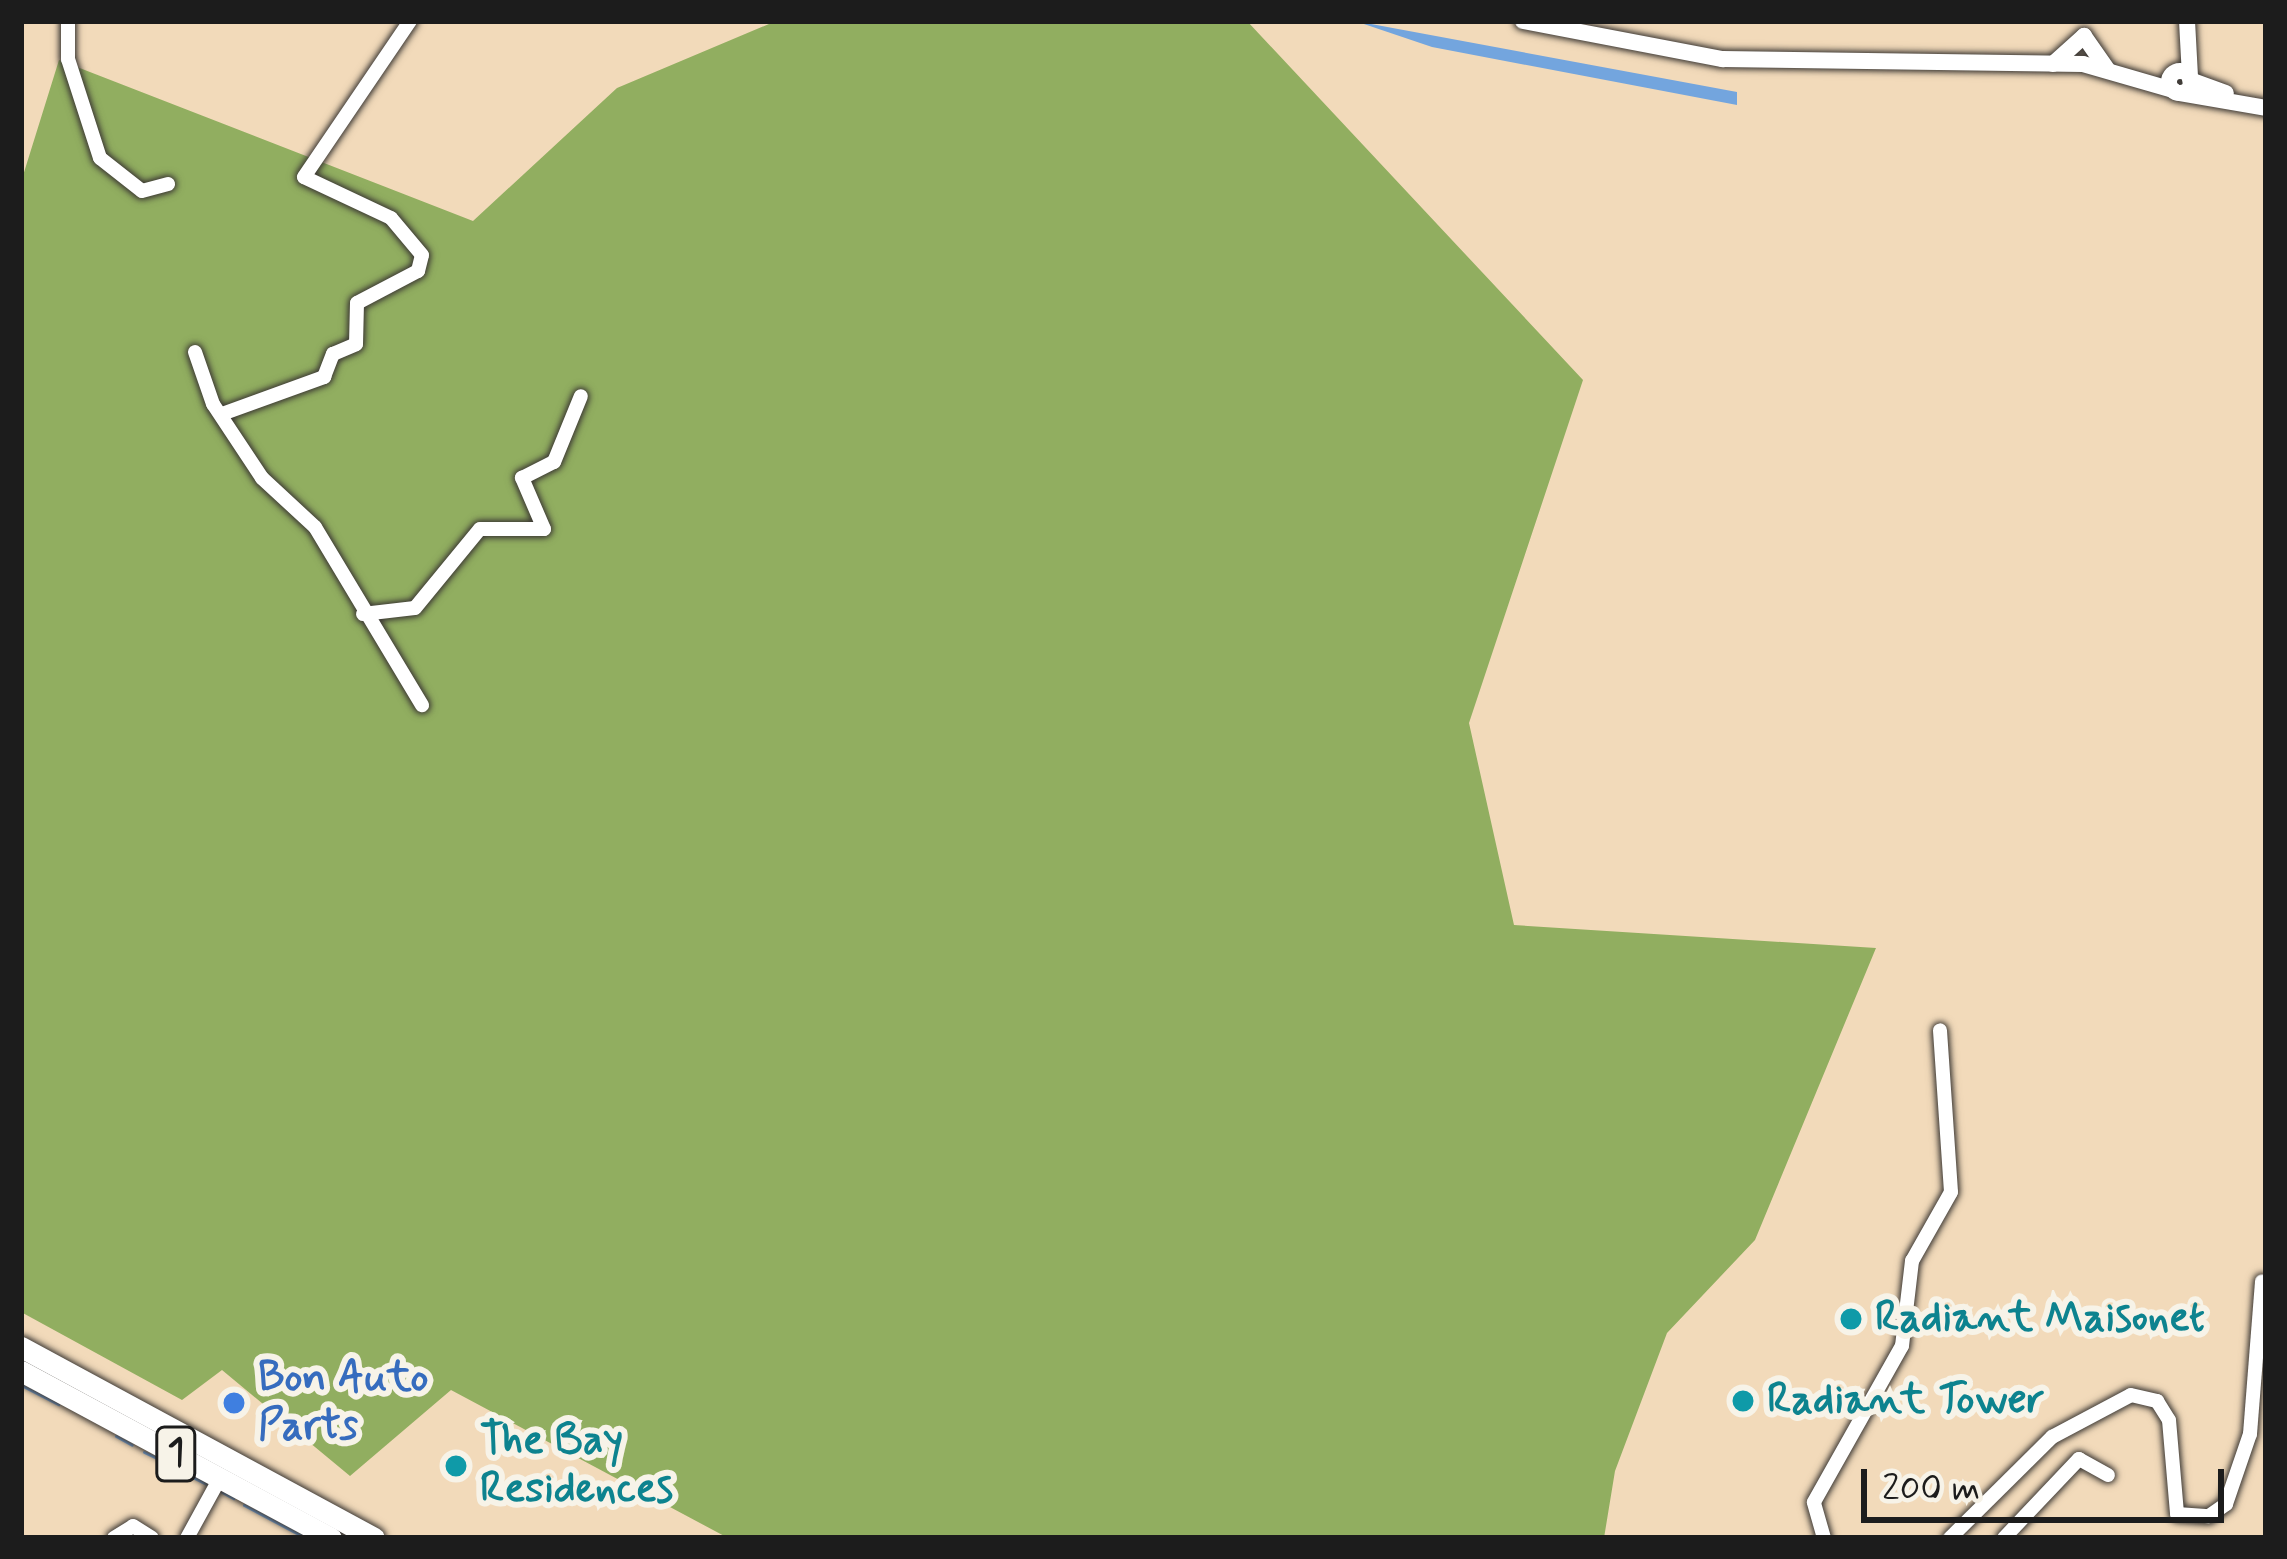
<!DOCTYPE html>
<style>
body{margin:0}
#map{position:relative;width:2287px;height:1559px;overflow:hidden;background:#f2daba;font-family:Mynerve,sans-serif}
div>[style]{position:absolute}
.forest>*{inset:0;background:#91ae60}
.water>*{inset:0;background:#73a5de}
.stream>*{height:3px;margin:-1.5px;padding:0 1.5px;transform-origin:1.5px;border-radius:1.5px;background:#73a5de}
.roads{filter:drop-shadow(0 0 3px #3c3834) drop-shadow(0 0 3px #3c3834)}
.minor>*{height:14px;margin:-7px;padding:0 7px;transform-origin:7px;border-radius:7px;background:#fff}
.tertiary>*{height:16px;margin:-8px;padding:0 8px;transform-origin:8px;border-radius:8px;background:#fff}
.tertiary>.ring{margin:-8px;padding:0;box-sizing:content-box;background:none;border:16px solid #fff;border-radius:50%}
.primary>*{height:21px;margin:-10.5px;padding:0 10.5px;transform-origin:10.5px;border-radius:10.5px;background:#fff}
.dots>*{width:33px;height:33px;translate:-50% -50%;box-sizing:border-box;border:6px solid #f7f3e8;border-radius:50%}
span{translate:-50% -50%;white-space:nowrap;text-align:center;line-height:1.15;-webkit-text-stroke:12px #f7f3e8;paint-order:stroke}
.shield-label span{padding:3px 9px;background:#f7f3e8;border:3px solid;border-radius:9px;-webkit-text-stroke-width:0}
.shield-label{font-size:39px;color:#1c1c1c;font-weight:700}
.culture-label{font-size:42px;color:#0d838f;font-weight:700}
.left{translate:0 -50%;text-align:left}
.shop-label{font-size:42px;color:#366cbe;font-weight:700}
.frame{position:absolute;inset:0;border:24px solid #1c1c1c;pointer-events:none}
.scale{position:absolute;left:1861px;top:1469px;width:363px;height:54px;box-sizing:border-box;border:6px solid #1c1c1c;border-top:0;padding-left:15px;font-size:36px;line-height:42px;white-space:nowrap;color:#1c1c1c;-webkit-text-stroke:9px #f7f3e8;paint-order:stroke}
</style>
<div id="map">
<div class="forest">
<div style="clip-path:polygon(776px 21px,1247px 21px,1583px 380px,1469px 723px,1514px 925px,1876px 948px,1755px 1240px,1667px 1333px,1615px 1471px,1604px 1538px,728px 1538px,451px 1390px,350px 1476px,222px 1370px,182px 1400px,21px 1312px,21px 182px,59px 60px,473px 221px,617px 88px)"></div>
</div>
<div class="water">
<div style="clip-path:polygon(1355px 21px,1737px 92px,1737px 105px,1432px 47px)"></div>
</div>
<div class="stream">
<div style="left:21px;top:1385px;width:42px;rotate:27.2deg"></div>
<div style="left:116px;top:1436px;width:18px;rotate:29deg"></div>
<div style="left:144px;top:1452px;width:21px;rotate:25deg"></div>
<div style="left:171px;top:1466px;width:39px;rotate:27deg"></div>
<div style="left:222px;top:1492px;width:13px;rotate:29deg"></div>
<div style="left:244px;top:1505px;width:70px;rotate:28deg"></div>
</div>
<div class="roads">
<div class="minor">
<div style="left:68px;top:21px;width:38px;rotate:90deg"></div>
<div style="left:68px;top:59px;width:104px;rotate:72.1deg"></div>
<div style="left:100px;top:158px;width:53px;rotate:38.2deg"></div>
<div style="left:142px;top:191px;width:27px;rotate:-15deg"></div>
<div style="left:195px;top:352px;width:55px;rotate:70.9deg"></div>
<div style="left:213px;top:404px;width:89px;rotate:56.5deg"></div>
<div style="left:262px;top:478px;width:72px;rotate:42.8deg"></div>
<div style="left:315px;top:527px;width:208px;rotate:59deg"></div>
<div style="left:222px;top:414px;width:109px;rotate:-19.9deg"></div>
<div style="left:324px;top:377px;width:25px;rotate:-69deg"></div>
<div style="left:333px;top:354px;width:25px;rotate:-23deg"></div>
<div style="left:356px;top:344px;width:41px;rotate:-88.6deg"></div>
<div style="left:357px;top:303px;width:69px;rotate:-27.7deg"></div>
<div style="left:418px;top:271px;width:16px;rotate:-76deg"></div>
<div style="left:422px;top:255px;width:48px;rotate:-130deg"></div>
<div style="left:391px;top:218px;width:96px;rotate:-154.8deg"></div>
<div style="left:304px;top:177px;width:189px;rotate:-55.8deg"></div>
<div style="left:363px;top:614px;width:52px;rotate:-6.6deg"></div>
<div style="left:415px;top:608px;width:102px;rotate:-50.6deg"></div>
<div style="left:480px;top:529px;width:64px"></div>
<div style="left:544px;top:529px;width:56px;rotate:-113.3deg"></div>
<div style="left:522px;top:478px;width:36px;rotate:-27deg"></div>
<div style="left:554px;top:462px;width:71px;rotate:-67.8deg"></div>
<div style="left:114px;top:1538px;width:22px;rotate:-32deg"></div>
<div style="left:133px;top:1526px;width:22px;rotate:32deg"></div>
<div style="left:187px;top:1538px;width:68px;rotate:-61.2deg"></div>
<div style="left:1824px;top:1538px;width:37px;rotate:-106deg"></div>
<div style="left:1814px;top:1502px;width:179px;rotate:-60.6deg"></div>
<div style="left:1902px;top:1346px;width:86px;rotate:-83.3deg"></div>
<div style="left:1912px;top:1261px;width:79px;rotate:-60.5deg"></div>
<div style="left:1951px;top:1192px;width:162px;rotate:-93.9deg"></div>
<div style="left:1950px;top:1538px;width:144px;rotate:-44.7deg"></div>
<div style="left:2052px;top:1437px;width:89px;rotate:-28deg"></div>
<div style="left:2131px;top:1395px;width:27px;rotate:13deg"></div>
<div style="left:2157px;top:1401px;width:22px;rotate:58deg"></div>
<div style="left:2169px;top:1420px;width:94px;rotate:85.1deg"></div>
<div style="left:2177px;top:1514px;width:32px;rotate:4deg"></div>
<div style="left:2209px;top:1516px;width:21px;rotate:-35deg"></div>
<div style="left:2226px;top:1504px;width:74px;rotate:-71.1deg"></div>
<div style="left:2250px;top:1434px;width:153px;rotate:-85.5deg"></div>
<div style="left:2004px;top:1538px;width:109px;rotate:-46.5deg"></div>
<div style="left:2079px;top:1459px;width:33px;rotate:29deg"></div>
</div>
<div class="tertiary">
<div style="left:1523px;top:21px;width:203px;rotate:10.8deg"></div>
<div style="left:1722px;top:59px;width:361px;rotate:0.8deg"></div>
<div style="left:2083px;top:64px;width:94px;rotate:16.1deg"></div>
<div style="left:2187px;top:21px;width:56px;rotate:86.9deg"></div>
<div style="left:2053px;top:64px;width:42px;rotate:-42.1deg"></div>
<div style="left:2084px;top:36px;width:40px;rotate:55.1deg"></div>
<div class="ring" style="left:2169px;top:71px;width:6px;height:6px"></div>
<div style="left:2190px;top:80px;width:38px;rotate:20deg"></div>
<div style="left:2180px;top:93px;width:87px;rotate:9.9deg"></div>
</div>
<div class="primary">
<div style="left:21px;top:1347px;width:401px;rotate:28.4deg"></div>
<div style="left:21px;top:1371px;width:352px;rotate:28.3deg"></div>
</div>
</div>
<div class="dots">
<div style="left:1851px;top:1319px;background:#0f9aa8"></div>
<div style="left:1743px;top:1401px;background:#0f9aa8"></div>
<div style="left:234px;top:1403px;background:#3f7fe0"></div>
<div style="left:456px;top:1466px;background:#0f9aa8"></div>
</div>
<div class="shield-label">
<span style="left:176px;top:1454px">1</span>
</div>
<div class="culture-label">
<span class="left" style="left:1875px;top:1319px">Radiant Maisonet</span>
<span class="left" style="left:1767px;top:1401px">Radiant Tower</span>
<span class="left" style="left:480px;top:1466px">The Bay<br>Residences</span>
</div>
<div class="shop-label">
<span class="left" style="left:258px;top:1403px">Bon Auto<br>Parts</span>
</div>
<div class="frame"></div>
<div class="scale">200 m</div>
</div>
